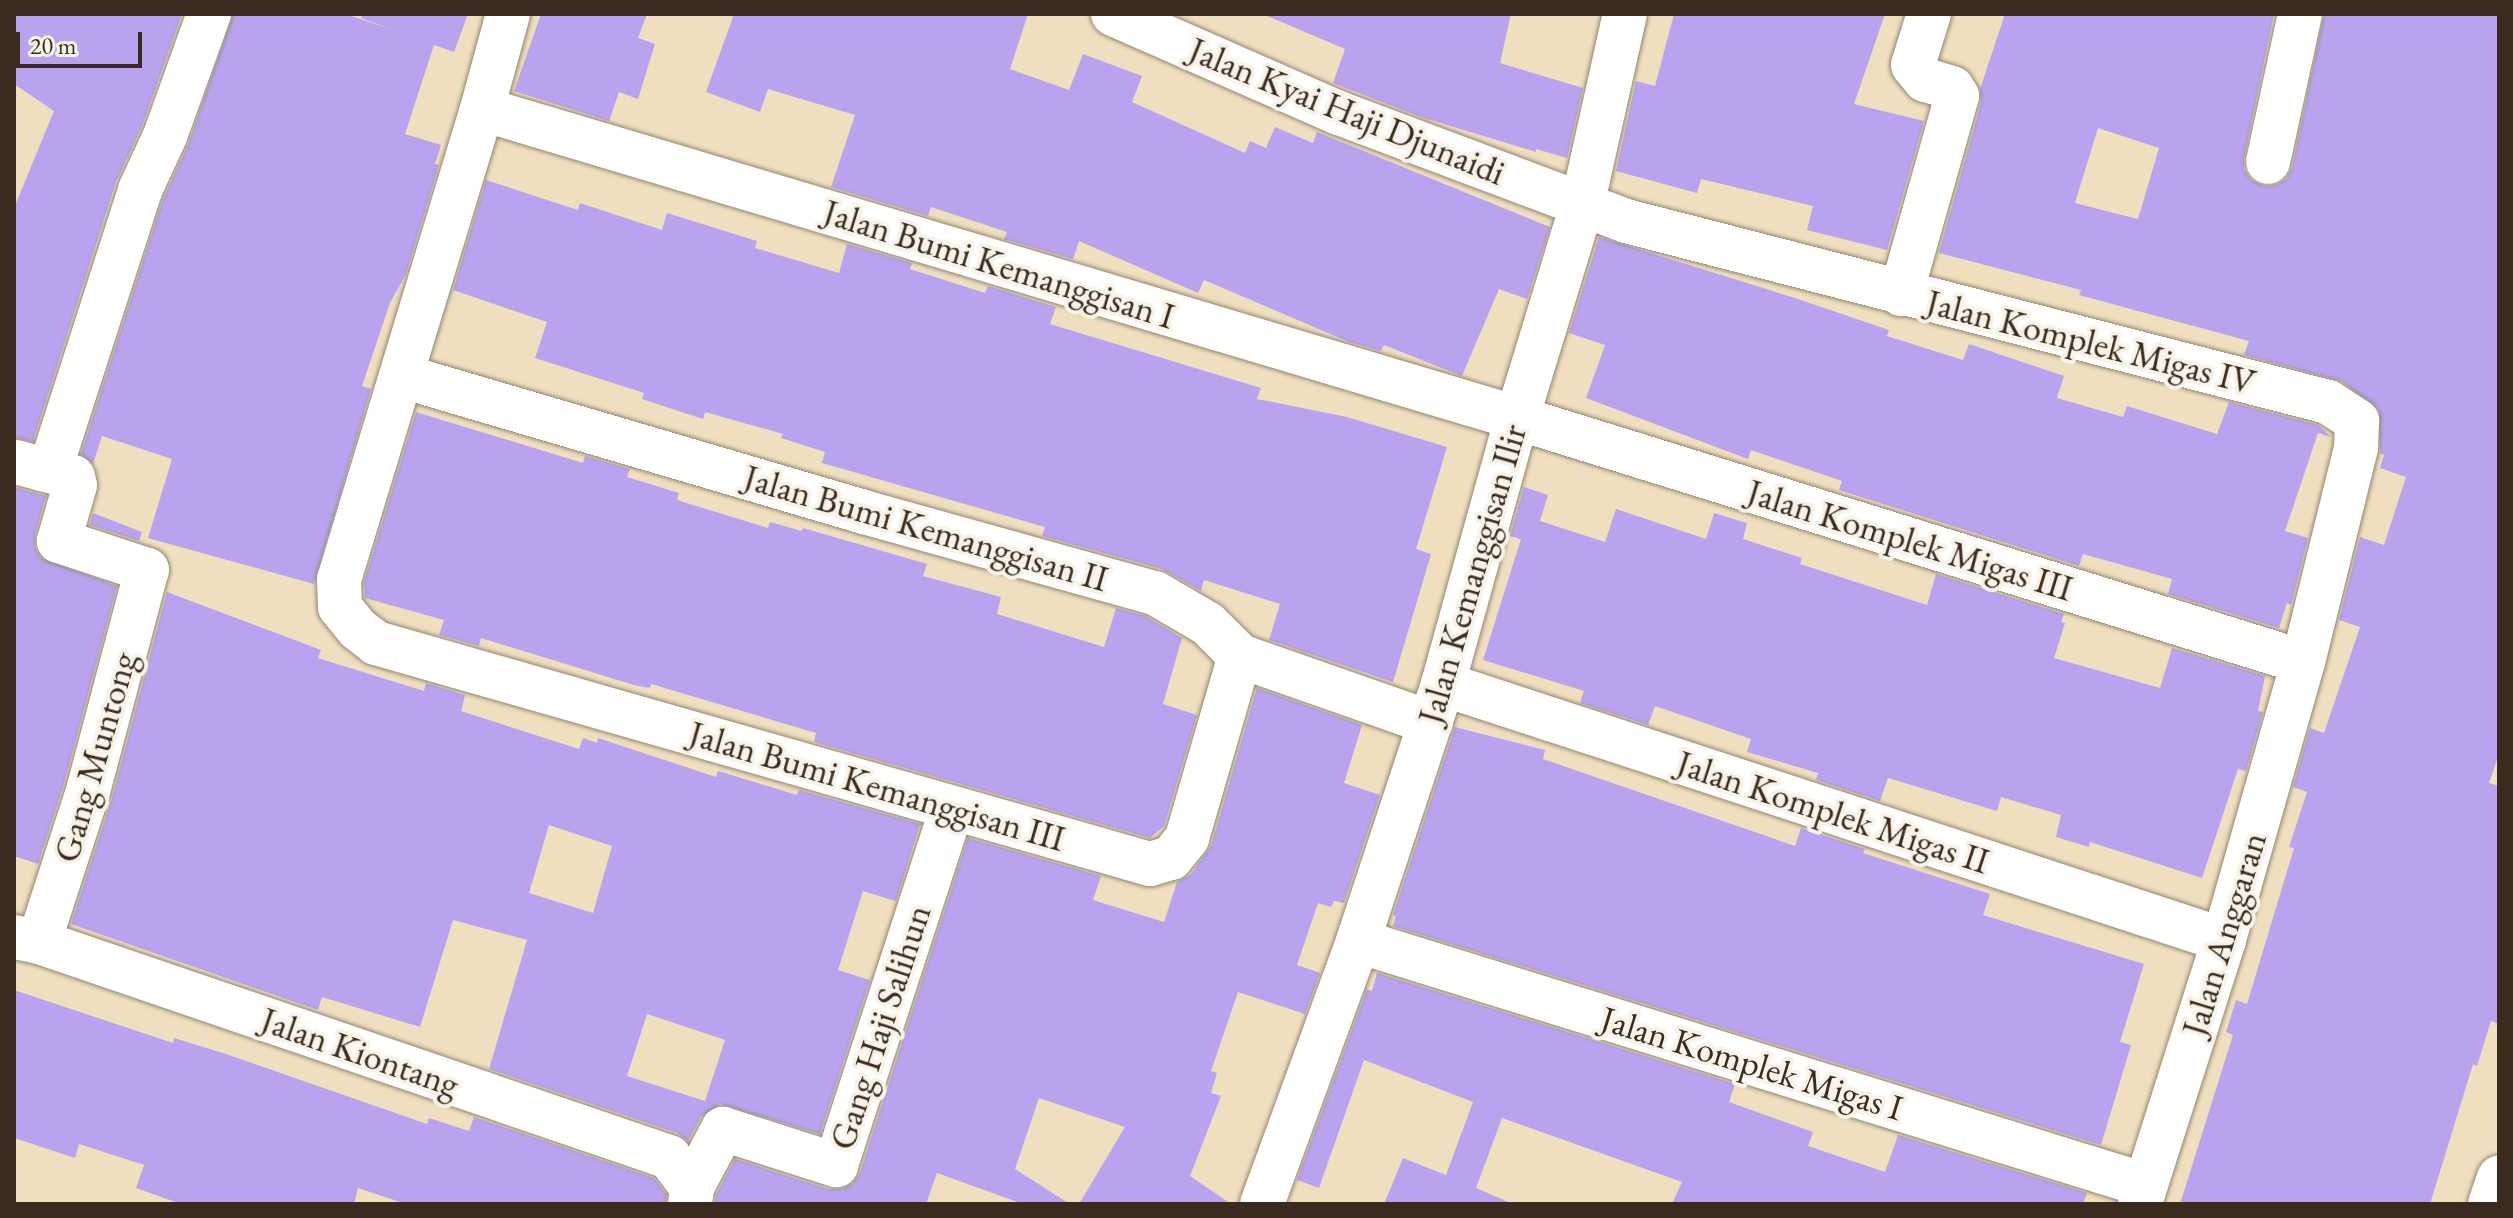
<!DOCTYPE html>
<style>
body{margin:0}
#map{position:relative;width:2513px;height:1218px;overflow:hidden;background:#efdfbf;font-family:"EB Garamond",serif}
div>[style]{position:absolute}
.building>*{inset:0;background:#b9a3ef}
.roads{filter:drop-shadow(0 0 2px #95846e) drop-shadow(0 0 2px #95846e)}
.minor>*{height:44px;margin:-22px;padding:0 22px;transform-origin:22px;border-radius:22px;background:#fff}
span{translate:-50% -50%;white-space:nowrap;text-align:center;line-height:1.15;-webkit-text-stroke:8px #f7f3e8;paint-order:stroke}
.street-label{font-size:36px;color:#3b2a1e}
.frame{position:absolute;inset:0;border:16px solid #3b2a1e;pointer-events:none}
.scale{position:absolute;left:16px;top:32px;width:126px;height:36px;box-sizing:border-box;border:4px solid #3b2a1e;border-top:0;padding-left:10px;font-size:24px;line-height:28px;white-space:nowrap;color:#3b2a1e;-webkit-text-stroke:6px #f7f3e8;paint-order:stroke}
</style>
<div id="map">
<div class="building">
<div style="clip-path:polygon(14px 14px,182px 14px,142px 126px,116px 182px,33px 441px,14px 438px,14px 208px,54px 111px,14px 84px)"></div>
<div style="clip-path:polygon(233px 14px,346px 14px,393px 30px,361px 18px,362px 14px,468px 14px,454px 52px,434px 45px,405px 134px,441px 145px,435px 164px,439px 165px,406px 274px,390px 303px,362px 386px,371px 389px,314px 584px,148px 538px,172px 459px,102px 436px,93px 464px,81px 454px,163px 199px,188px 145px)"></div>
<div style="clip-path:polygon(541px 14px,647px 14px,638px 38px,655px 44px,638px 99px,619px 92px,609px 121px,514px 91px)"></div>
<div style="clip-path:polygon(734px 14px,1028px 14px,1010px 69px,1069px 90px,1083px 54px,1142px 76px,1132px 102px,1245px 153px,1250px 141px,1266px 148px,1275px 127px,1313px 143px,1317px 132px,1550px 227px,1527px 299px,1499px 289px,1462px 376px,1384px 345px,1381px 351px,1349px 342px,1204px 280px,1198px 293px,1079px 241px,1073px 259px,1004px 239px,1007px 232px,931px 207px,928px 216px,831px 187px,855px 115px,768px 89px,760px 112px,706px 92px)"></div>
<div style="clip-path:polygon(1262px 14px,1511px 14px,1500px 63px,1583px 88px,1567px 158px,1536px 149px,1536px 152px,1421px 117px,1333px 83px,1345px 49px)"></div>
<div style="clip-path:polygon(1674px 14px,1885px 14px,1854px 104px,1924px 121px,1887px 250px,1807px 230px,1813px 206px,1701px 179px,1697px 193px,1616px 171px,1636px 81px,1655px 86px)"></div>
<div style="clip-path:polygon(evenodd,2005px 14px,2274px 14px,2244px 158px,2244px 169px,2251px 180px,2264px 186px,2276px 185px,2286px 179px,2292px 168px,2324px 14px,2499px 14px,2499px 754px,2489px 783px,2499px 786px,2499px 1024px,2491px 1021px,2477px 1066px,2473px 1064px,2430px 1204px,2180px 1204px,2233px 1035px,2226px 1032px,2236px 1000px,2247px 1004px,2294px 848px,2289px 847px,2307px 792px,2293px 787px,2310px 728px,2324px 733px,2360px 627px,2339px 620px,2360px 537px,2384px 545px,2406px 477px,2380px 468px,2384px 455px,2380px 453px,2379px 410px,2341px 381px,2244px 355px,2249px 341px,2079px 295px,2081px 290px,1939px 253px,1981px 103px,1980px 89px,2005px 14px,2098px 128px,2159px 148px,2138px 219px,2075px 203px,2098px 128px)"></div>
<div style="clip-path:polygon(486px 180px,578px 210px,580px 203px,662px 230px,667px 213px,757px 241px,755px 248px,839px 273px,847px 244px,912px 263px,910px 269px,985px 293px,988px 286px,1056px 307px,1050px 324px,1261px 388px,1257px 399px,1347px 417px,1447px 447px,1416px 549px,1431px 554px,1393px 682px,1269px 640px,1280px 604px,1204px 580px,1201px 591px,1162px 569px,1042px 536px,1045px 527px,822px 463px,825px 452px,781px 438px,783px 434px,705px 412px,703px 419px,642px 399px,644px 393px,535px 358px,547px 322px,453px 290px)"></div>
<div style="clip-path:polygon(1599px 237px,1792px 297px,1889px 330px,1887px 336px,1963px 360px,1969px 344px,2064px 376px,2057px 398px,2123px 417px,2127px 406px,2217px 434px,2229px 402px,2318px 425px,2331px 437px,2318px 433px,2285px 531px,2308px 538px,2291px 605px,2287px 603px,2279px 628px,2168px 594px,2172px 579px,2083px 554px,2079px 566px,1839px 490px,1842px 481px,1751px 450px,1748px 459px,1586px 398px,1605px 345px,1569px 333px)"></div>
<div style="clip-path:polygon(416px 412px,583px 463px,585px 456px,630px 469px,627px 477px,679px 493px,677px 500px,768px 528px,770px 522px,802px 531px,803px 528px,927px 564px,923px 576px,1001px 597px,997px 614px,1104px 647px,1116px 608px,1145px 616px,1182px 638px,1163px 704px,1197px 715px,1164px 826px,1150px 838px,814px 742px,816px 733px,651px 684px,650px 688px,634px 685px,481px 638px,479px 646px,439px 635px,444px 620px,365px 598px,364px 582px)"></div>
<div style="clip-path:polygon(14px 487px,46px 496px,35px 535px,35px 547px,41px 558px,117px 586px,64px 784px,38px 864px,14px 856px)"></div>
<div style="clip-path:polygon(1524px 487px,1548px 495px,1540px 521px,1605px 542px,1616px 509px,1706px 539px,1714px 513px,1747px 523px,1743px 539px,1802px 558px,1800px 564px,1927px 605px,1936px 574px,2064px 614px,2061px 622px,2065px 623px,2054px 658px,2160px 688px,2172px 648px,2265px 676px,2258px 711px,2263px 712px,2246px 771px,2238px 769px,2202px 878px,2090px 842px,2089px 847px,2056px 837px,2061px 815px,2001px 797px,1997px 811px,1888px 778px,1880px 801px,1816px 780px,1818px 773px,1747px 752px,1751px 739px,1655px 706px,1648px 725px,1580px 703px,1584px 691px,1483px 660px,1521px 539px,1510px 536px)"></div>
<div style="clip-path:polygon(93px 513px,142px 532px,139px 541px,90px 525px)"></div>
<div style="clip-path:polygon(evenodd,167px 592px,321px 650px,318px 658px,424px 691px,426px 683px,465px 695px,461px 711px,579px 749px,583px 738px,597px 743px,598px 738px,716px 777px,718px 771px,797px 795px,799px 790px,920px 824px,896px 901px,863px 891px,838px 970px,870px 980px,820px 1134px,720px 1104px,701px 1117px,688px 1141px,677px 1133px,489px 1069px,527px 940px,453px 920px,420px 1027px,322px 997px,318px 1010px,71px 924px,112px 798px,167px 592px,549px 825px,612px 846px,593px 913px,529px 893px,549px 825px,167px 592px,647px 1014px,725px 1040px,705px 1101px,627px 1076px,647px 1014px)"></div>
<div style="clip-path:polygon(1257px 688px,1362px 725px,1344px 783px,1380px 795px,1344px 903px,1334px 901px,1331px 907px,1318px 903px,1297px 965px,1320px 973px,1305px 1014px,1238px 992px,1211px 1071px,1217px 1073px,1211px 1093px,1221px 1096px,1190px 1176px,1231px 1204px,1079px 1204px,1125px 1127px,1039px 1098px,1015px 1169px,1070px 1204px,1023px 1204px,937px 1173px,926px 1204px,715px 1204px,716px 1195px,735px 1159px,828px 1189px,842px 1189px,853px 1183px,860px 1173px,968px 838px,1101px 876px,1093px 900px,1164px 922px,1177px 882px,1191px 874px,1211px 846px)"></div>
<div style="clip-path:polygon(1455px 727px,1545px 750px,1543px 759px,1795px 846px,1801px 828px,1865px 849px,1863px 853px,1990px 894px,1983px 915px,2144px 964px,2120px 1042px,2131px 1045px,2101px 1145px,1393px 926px,1396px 916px,1393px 915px)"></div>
<div style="clip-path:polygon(1377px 973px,1735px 1084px,1729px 1102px,1813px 1132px,1808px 1146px,1885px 1172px,1898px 1135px,2087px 1193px,2083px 1204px,1672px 1204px,1682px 1182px,1502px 1118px,1476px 1188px,1513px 1204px,1384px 1204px,1403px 1158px,1446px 1175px,1473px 1102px,1364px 1060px,1319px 1188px,1297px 1180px,1367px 989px,1372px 991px)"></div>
<div style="clip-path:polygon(14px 990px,173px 1043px,174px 1038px,226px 1054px,427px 1124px,429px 1118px,469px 1131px,474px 1117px,654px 1178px,666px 1194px,666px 1204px,406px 1204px,358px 1188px,354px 1204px,181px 1204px,136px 1188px,144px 1165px,79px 1144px,75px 1158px,14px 1138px)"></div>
</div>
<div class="roads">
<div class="minor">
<div style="left:508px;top:14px;width:98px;rotate:105.3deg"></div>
<div style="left:482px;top:109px;width:491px;rotate:106.9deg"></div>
<div style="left:339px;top:579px;width:28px;rotate:88deg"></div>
<div style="left:340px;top:607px;width:28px;rotate:51deg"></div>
<div style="left:358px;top:629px;width:23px;rotate:38deg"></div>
<div style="left:376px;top:643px;width:805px;rotate:15.94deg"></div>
<div style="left:1150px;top:864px;width:22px;rotate:-16deg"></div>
<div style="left:1171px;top:858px;width:26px;rotate:-51deg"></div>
<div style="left:1187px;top:838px;width:190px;rotate:-73.8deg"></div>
<div style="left:1113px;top:14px;width:247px;rotate:23.7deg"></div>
<div style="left:1339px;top:113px;width:307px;rotate:20.6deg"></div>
<div style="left:1626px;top:221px;width:725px;rotate:14.46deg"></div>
<div style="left:2328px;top:402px;width:35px;rotate:33deg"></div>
<div style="left:2357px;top:421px;width:27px;rotate:92deg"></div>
<div style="left:2356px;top:448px;width:220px;rotate:103.9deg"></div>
<div style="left:2303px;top:662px;width:289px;rotate:105.9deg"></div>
<div style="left:2224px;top:940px;width:277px;rotate:107.7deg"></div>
<div style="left:482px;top:109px;width:1101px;rotate:16.62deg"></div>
<div style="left:1537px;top:424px;width:802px;rotate:17.26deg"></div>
<div style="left:2268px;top:162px;width:151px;rotate:-77.8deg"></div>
<div style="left:1901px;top:294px;width:206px;rotate:-74.2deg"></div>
<div style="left:1957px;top:96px;width:9px;rotate:-122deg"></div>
<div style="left:1952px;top:88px;width:28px;rotate:-163deg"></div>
<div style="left:1925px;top:80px;width:19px;rotate:-129deg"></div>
<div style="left:1913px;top:65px;width:53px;rotate:-72.6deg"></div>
<div style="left:402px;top:376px;width:482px;rotate:16.4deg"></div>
<div style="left:864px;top:512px;width:302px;rotate:15.6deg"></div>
<div style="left:1155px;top:593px;width:61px;rotate:30.3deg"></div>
<div style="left:1208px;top:624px;width:45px;rotate:45deg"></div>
<div style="left:1240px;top:656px;width:202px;rotate:19.3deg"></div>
<div style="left:16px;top:462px;width:27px;rotate:15deg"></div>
<div style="left:42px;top:469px;width:17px;rotate:-45deg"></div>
<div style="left:54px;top:457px;width:281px;rotate:-72.1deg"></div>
<div style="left:140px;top:190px;width:60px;rotate:-65.2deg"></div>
<div style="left:165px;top:136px;width:130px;rotate:-70.2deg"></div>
<div style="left:1443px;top:684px;width:822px;rotate:18.15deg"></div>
<div style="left:14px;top:937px;width:25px;rotate:11deg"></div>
<div style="left:39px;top:942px;width:666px;rotate:18.84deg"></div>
<div style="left:669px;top:1157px;width:38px;rotate:53deg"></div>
<div style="left:1358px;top:941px;width:824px;rotate:17.23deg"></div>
<div style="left:39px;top:942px;width:159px;rotate:-72deg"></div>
<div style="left:88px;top:791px;width:229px;rotate:-75.1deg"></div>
<div style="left:147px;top:570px;width:93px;rotate:-161.8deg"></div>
<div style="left:59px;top:541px;width:58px;rotate:-74.1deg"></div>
<div style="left:75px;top:485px;width:8px;rotate:-104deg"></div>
<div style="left:73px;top:477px;width:32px;rotate:-166deg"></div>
<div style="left:690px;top:1204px;width:17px;rotate:-83deg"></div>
<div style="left:692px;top:1187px;width:66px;rotate:-61.9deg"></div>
<div style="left:723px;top:1129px;width:119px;rotate:17.7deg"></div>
<div style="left:836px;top:1165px;width:375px;rotate:-72deg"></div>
<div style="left:1262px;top:1204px;width:280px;rotate:-69.9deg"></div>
<div style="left:1358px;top:941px;width:271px;rotate:-71.7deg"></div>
<div style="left:1443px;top:684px;width:276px;rotate:-74.5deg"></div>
<div style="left:1517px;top:418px;width:222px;rotate:-73deg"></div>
<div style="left:1582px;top:206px;width:197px;rotate:-77.4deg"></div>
<div style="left:2490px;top:1204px;width:28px;rotate:-71deg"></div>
</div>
</div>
<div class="street-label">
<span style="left:1347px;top:111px;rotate:22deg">Jalan Kyai Haji Djunaidi</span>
<span style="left:999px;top:264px;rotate:17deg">Jalan Bumi Kemanggisan I</span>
<span style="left:2091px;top:342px;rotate:14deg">Jalan Komplek Migas IV</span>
<span style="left:926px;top:528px;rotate:16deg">Jalan Bumi Kemanggisan II</span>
<span style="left:1910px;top:540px;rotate:17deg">Jalan Komplek Migas III</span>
<span style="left:1472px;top:574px;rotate:-74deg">Jalan Kemanggisan Ilir</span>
<span style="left:95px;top:757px;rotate:-74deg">Gang Muntong</span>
<span style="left:877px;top:786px;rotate:16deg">Jalan Bumi Kemanggisan III</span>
<span style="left:1833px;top:812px;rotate:18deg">Jalan Komplek Migas II</span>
<span style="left:2224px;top:934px;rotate:-73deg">Jalan Anggaran</span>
<span style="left:880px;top:1027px;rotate:-72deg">Gang Haji Salihun</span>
<span style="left:360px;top:1052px;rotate:19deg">Jalan Kiontang</span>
<span style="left:1752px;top:1063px;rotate:17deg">Jalan Komplek Migas I</span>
</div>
<div class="frame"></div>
<div class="scale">20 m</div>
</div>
